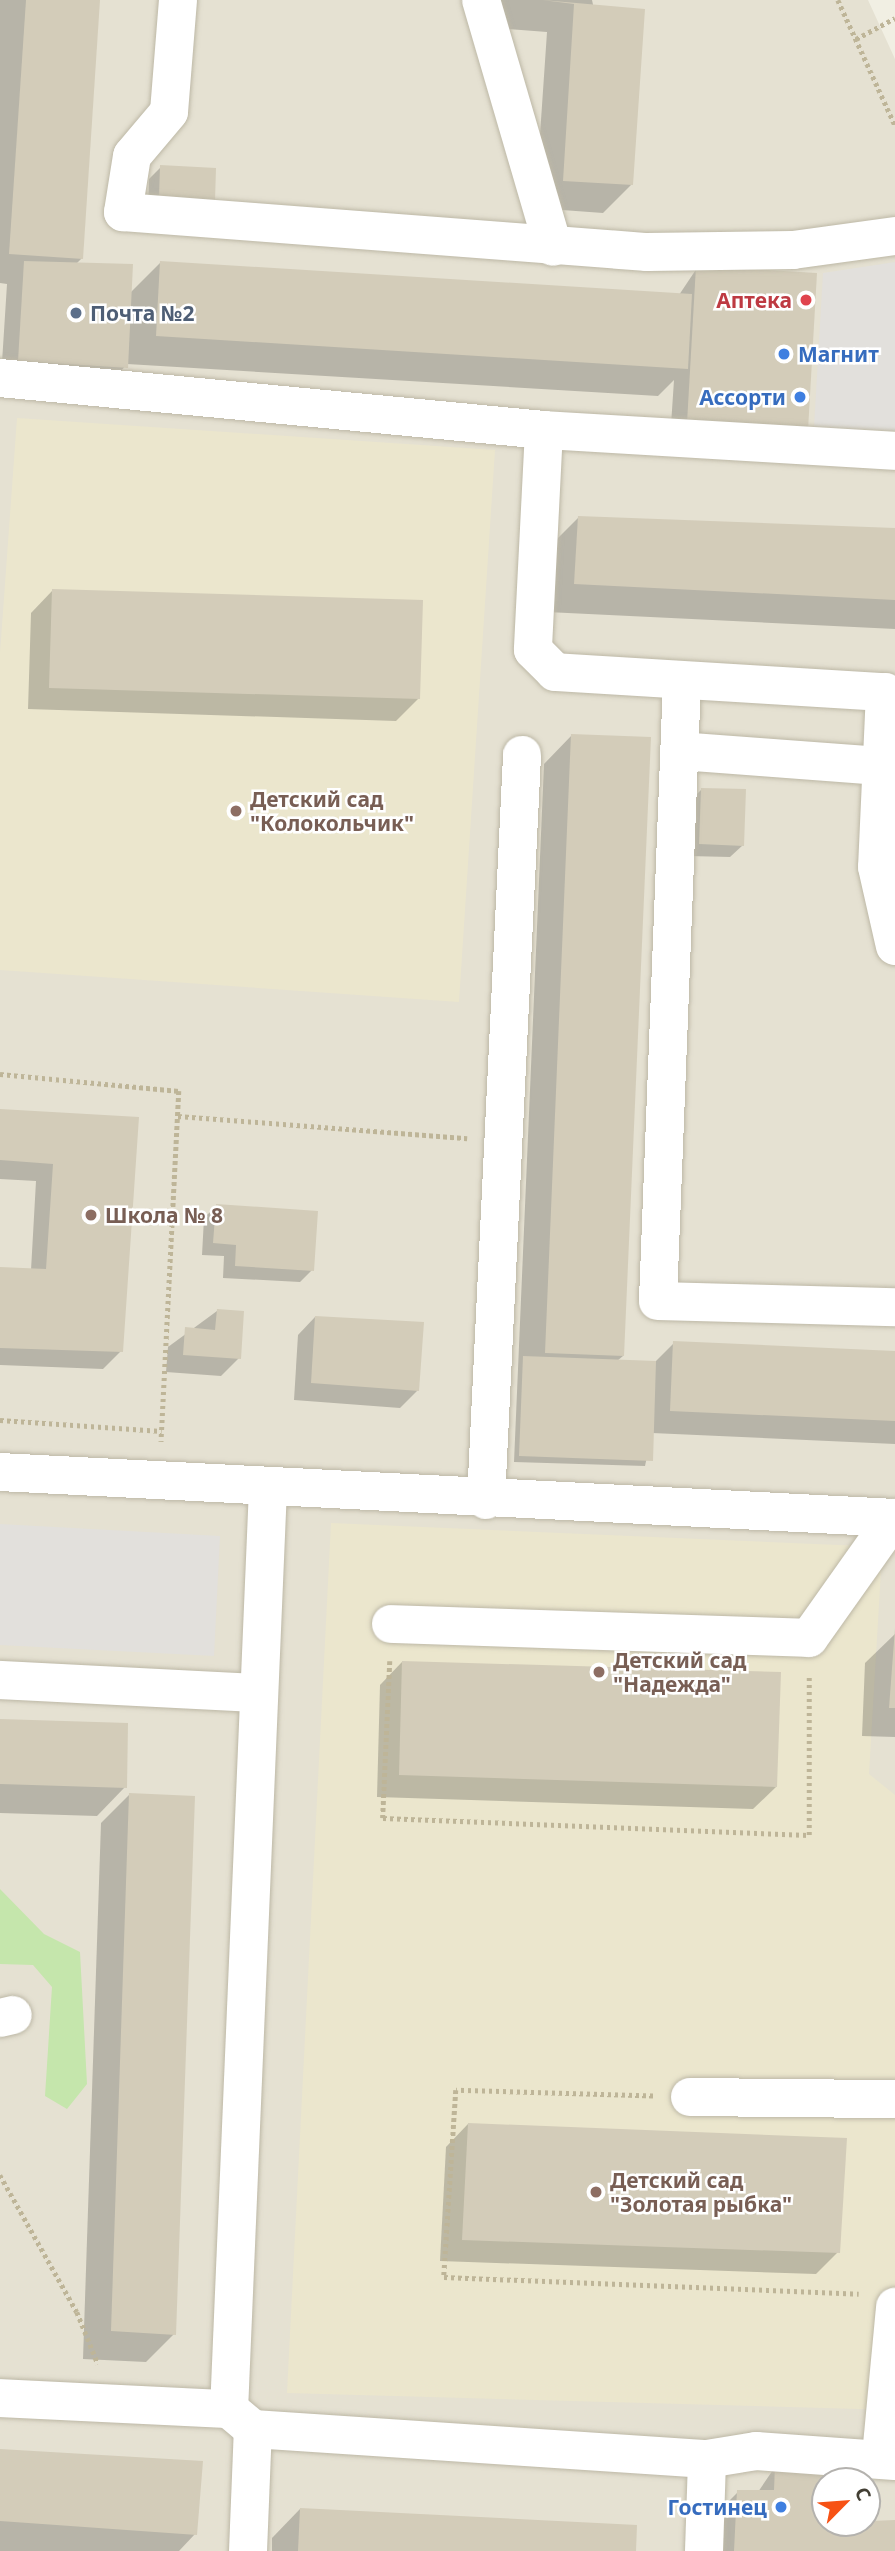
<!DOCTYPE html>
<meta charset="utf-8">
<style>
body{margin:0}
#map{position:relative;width:895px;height:2551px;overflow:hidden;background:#f1efe3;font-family:"Noto Sans",sans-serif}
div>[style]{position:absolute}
.residential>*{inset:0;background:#e5e1d2}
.education>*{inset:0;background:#ebe6cd}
.green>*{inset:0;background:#c5e6ac}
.parking>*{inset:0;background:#e2e0dc}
.shadow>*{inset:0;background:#0003}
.building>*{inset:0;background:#d3ccb9}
.path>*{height:4.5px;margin-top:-2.25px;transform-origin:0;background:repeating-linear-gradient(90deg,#beb598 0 3.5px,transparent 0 7px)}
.roads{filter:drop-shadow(0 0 2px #bdb8a6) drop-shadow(0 0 2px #bdb8a6)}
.minor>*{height:38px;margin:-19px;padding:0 19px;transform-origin:19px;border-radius:19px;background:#fff}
.dots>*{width:19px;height:19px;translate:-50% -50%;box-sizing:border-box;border:4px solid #fff;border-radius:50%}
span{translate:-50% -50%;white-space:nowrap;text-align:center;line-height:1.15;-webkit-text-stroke:5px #fff;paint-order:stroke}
.health-label{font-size:21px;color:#be3a42;font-weight:700}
.right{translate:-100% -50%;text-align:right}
.service-label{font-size:21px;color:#4e5e75;font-weight:700}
.left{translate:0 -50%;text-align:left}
.shop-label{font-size:21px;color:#366cbe;font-weight:700}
.education-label{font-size:21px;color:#785e54;font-weight:700}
.north{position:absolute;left:811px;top:2467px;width:70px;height:70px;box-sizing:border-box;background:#fff;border:2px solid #b4b2ae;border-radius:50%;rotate:65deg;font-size:19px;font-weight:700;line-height:28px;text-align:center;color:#433f34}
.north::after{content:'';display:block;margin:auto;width:24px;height:32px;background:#f75215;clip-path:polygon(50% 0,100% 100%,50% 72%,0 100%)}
</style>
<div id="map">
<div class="residential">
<div style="clip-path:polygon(evenodd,0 0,868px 0,895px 59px,895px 2551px,0 2551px,0 0,825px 2481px,867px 2481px,867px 2523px,825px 2523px,825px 2481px)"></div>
</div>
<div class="education">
<div style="clip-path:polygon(17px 418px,495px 450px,459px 1002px,0 970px,0 653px)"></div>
<div style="clip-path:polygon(331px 1523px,862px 1546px,881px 1570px,869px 1774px,895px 1795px,895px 2410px,287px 2393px)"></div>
</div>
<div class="green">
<div style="clip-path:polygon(0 1889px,44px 1934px,80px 1952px,87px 2084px,67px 2109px,45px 2096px,52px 1987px,33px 1965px,0 1964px)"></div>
</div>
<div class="parking">
<div style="clip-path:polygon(895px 262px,895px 431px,814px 427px,823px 273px)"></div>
<div style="clip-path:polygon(0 1524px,220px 1536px,214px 1656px,0 1645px)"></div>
</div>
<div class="shadow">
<div style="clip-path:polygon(0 0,98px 0,82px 258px,76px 264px,130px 293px,160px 263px,679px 295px,697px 268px,788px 447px,670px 440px,674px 380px,658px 396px,127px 364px,109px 385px,1px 378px,7px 284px,0 283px)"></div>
<div style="clip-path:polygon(498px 0,592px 0,632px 184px,603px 213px,535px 208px,547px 32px,496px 28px)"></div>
<div style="clip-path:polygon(161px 167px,214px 200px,148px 209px,149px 179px)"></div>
<div style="clip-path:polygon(578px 518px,895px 530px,895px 629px,547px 612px,550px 546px)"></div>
<div style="clip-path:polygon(53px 590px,419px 698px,396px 721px,28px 709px,31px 613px)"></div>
<div style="clip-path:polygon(572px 735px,623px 1356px,617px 1361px,654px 1363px,674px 1343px,895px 1352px,895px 1444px,652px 1433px,645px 1466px,514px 1462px,544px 764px)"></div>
<div style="clip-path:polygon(702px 789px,743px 845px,730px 857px,688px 856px,689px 802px)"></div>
<div style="clip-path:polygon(0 1110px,137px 1119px,121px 1351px,103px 1369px,0 1365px,0 1268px,31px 1270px,36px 1181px,0 1179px)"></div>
<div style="clip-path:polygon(216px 1206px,312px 1270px,300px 1282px,223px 1278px,224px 1256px,202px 1255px,204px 1218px)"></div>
<div style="clip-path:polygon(217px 1311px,239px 1358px,221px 1376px,166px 1372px,168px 1347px)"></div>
<div style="clip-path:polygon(315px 1317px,418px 1390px,400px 1408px,294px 1400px,298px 1335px)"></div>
<div style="clip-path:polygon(895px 1634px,895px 1737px,862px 1736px,865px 1663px)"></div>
<div style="clip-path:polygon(402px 1662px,776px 1787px,753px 1809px,377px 1797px,380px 1685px)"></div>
<div style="clip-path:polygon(0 1721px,125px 1787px,97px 1816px,0 1813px)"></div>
<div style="clip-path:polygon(129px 1795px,174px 2334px,146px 2362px,83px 2359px,101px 1823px)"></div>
<div style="clip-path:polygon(468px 2124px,838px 2252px,816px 2274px,440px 2261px,446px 2147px)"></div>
<div style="clip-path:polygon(0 2451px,195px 2534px,179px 2551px,0 2551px)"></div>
<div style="clip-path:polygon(775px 2467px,833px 2481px,825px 2481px,825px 2523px,895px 2522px,895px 2551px,718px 2551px,720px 2510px,738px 2492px,758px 2492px)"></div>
<div style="clip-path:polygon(300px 2509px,634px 2551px,272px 2551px,272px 2538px)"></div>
</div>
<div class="building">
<div style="clip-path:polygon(26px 0,100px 0,83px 259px,9px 254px)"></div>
<div style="clip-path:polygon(542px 0,645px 9px,633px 185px,563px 181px,574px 4px)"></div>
<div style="clip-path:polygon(160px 165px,216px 168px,215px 201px,159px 198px)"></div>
<div style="clip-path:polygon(24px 261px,133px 264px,128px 368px,18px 361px)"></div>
<div style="clip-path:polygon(160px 261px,692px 294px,688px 369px,156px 336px)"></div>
<div style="clip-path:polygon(696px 266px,817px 273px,808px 430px,687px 423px)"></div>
<div style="clip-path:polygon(578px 516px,895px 528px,895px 600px,574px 584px)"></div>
<div style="clip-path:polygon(52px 589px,423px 600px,420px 699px,49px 688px)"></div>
<div style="clip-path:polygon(571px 734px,651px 737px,624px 1356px,545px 1353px)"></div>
<div style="clip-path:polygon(701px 788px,746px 789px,744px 846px,699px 844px)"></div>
<div style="clip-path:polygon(0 1109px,139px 1117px,123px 1352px,0 1348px,0 1267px,46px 1269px,53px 1164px,0 1160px)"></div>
<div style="clip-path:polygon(216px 1204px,318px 1211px,314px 1271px,235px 1266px,236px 1245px,213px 1243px)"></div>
<div style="clip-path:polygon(217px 1309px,244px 1311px,241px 1359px,183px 1355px,185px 1327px,215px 1330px)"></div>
<div style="clip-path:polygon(315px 1316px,424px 1322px,419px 1391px,311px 1383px)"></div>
<div style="clip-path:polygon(673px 1341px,895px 1351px,895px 1421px,670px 1411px)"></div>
<div style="clip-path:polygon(523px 1356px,656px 1361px,653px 1461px,519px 1456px)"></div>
<div style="clip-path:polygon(895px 1628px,895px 1708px,889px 1708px)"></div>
<div style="clip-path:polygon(402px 1661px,781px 1672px,777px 1787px,399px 1775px)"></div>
<div style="clip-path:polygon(0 1719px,128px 1723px,127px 1788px,0 1784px)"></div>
<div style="clip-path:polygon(129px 1793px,195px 1796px,176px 2335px,111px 2331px)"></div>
<div style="clip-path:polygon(468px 2123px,847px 2138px,840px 2253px,462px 2240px)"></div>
<div style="clip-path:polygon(0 2449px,203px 2461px,197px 2535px,0 2521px)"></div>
<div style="clip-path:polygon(775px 2465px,835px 2466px,834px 2481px,825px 2481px,825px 2523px,895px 2520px,895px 2551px,734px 2551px,737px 2490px,774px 2490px)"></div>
<div style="clip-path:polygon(300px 2508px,637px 2525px,636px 2551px,298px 2551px)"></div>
</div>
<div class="path">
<div style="left:838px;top:0;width:137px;rotate:65.5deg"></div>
<div style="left:856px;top:39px;width:44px;rotate:-28.3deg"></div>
<div style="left:0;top:1074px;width:180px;rotate:5.4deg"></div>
<div style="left:179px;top:1091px;width:351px;rotate:92.9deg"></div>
<div style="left:178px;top:1116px;width:290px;rotate:4.4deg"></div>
<div style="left:0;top:1420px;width:162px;rotate:3.9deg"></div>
<div style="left:390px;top:1661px;width:157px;rotate:92.6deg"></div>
<div style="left:383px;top:1818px;width:426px;rotate:2.3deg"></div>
<div style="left:809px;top:1835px;width:161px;rotate:-90deg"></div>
<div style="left:653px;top:2096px;width:197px;rotate:-178.3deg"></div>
<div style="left:456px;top:2090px;width:187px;rotate:93.7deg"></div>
<div style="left:444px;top:2277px;width:415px;rotate:2.3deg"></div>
<div style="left:0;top:2175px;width:157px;rotate:60.7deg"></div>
<div style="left:77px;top:2312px;width:56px;rotate:68deg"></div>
</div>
<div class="roads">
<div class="minor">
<div style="left:178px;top:0;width:112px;rotate:94.6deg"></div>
<div style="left:169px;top:112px;width:57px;rotate:130.1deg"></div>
<div style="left:132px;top:156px;width:57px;rotate:99.1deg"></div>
<div style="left:123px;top:212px;width:526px;rotate:4.37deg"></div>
<div style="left:647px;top:252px;width:146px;rotate:-0.8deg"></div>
<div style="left:793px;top:250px;width:103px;rotate:-7.8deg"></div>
<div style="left:481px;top:0;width:257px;rotate:73.7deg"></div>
<div style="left:0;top:378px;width:546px;rotate:5.46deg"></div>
<div style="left:544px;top:430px;width:352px;rotate:3.4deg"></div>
<div style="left:544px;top:430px;width:220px;rotate:92.9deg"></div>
<div style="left:533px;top:650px;width:31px;rotate:45deg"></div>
<div style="left:555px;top:672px;width:331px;rotate:3.5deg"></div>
<div style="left:885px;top:692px;width:175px;rotate:92.6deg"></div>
<div style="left:877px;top:867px;width:81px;rotate:77.2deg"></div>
<div style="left:682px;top:681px;width:620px;rotate:92.22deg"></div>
<div style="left:658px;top:1301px;width:237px;rotate:1.5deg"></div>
<div style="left:680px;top:751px;width:202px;rotate:4.3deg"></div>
<div style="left:0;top:1472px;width:896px;rotate:2.94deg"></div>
<div style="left:268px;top:1488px;width:922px;rotate:92.42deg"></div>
<div style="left:229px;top:2409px;width:31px;rotate:40deg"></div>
<div style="left:253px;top:2429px;width:455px;rotate:3.8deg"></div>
<div style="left:707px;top:2459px;width:50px;rotate:-9.3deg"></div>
<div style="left:756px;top:2451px;width:139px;rotate:4.1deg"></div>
<div style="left:486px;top:1500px;width:746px;rotate:-87.23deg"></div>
<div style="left:391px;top:1624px;width:418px;rotate:1.9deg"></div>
<div style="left:809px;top:1638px;width:147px;rotate:-54.7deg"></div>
<div style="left:0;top:1680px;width:257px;rotate:2.9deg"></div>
<div style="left:0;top:2018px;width:13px;rotate:-13deg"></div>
<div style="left:690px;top:2097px;width:205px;rotate:0.6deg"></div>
<div style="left:0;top:2398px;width:229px;rotate:2.8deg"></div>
<div style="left:881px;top:2456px;width:150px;rotate:-84.6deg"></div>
<div style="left:248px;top:2551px;width:122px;rotate:-87.7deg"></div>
<div style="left:704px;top:2551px;width:92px;rotate:-88.1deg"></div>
</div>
</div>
<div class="dots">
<div style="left:806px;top:300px;background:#e0444e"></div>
<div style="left:76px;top:313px;background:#5c6f8a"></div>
<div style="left:784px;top:354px;background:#3f7fe0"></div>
<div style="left:800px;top:397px;background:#3f7fe0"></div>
<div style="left:236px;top:811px;background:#8d6e63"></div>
<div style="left:91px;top:1215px;background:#8d6e63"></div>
<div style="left:599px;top:1672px;background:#8d6e63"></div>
<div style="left:596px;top:2192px;background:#8d6e63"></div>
<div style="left:781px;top:2507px;background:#3f7fe0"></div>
</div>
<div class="health-label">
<span class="right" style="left:792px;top:300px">Аптека</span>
</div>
<div class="service-label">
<span class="left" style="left:90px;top:313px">Почта №2</span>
</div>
<div class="shop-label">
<span class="left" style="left:798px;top:354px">Магнит</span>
<span class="right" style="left:786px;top:397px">Ассорти</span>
<span class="right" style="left:767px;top:2507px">Гостинец</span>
</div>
<div class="education-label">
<span class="left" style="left:250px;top:811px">Детский сад<br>"Колокольчик"</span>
<span class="left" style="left:105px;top:1215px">Школа № 8</span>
<span class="left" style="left:613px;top:1672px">Детский сад<br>"Надежда"</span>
<span class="left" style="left:610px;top:2192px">Детский сад<br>"Золотая рыбка"</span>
</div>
<div class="north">С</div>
</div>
